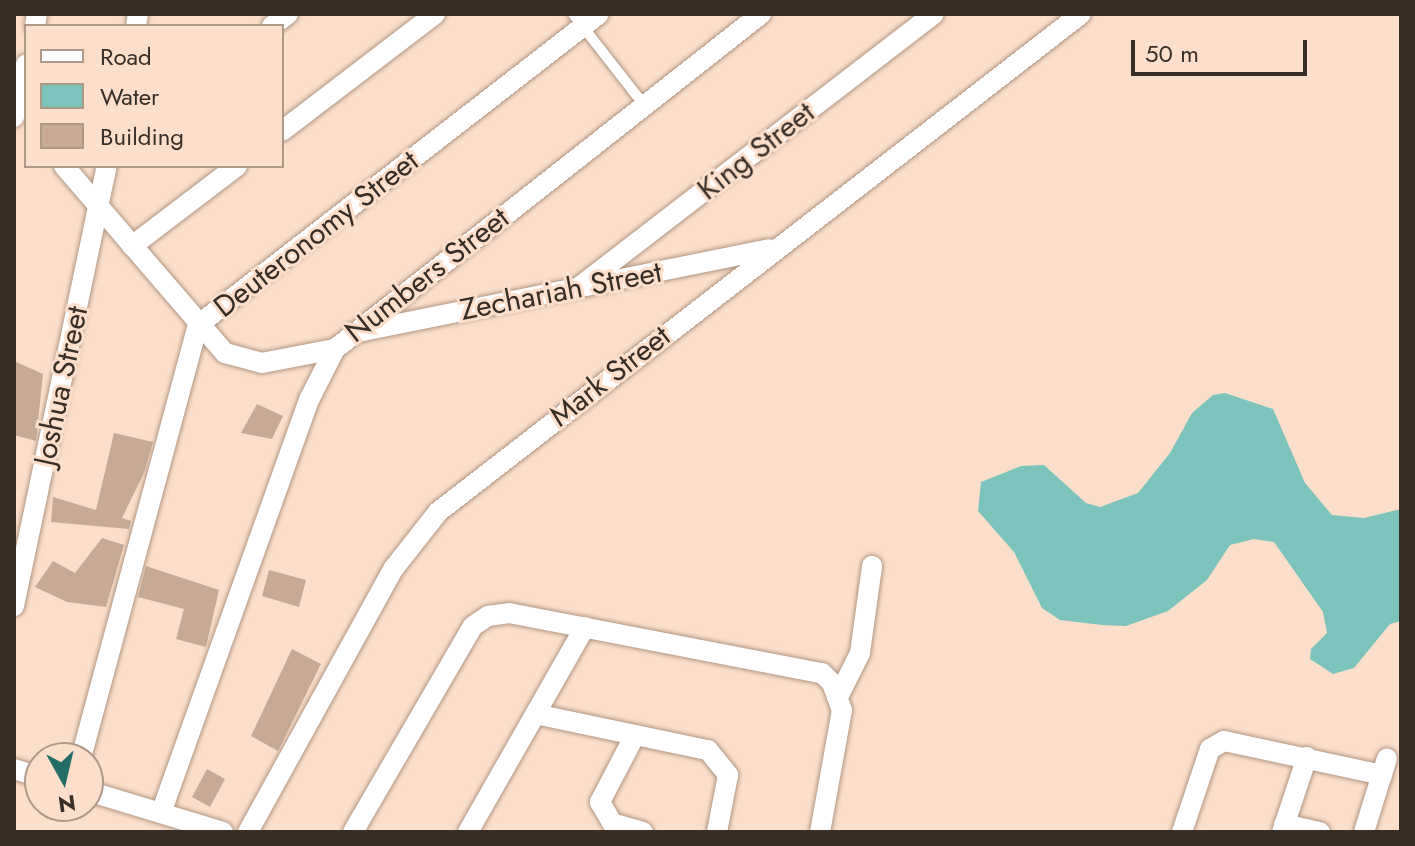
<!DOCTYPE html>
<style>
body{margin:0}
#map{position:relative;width:1415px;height:846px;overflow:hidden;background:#fcdfca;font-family:Jost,sans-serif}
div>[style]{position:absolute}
.water>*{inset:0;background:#7cc4bb}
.building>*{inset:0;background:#c6aa95}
.roads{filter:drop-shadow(0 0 2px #b19682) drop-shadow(0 0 2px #b19682)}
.service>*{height:10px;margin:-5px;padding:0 5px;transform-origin:5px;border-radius:5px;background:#fff}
.minor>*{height:20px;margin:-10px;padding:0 10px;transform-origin:10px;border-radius:10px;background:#fff}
span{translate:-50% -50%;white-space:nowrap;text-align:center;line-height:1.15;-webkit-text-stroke:6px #fcdfca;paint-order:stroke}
.street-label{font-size:30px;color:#392e26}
.frame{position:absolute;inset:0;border:16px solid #392e26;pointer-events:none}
.legend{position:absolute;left:24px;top:24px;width:260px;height:144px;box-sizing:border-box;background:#fcdfca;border:2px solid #ae9888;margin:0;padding:10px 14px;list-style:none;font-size:24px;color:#392e26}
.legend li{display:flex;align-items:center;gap:16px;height:40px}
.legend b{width:40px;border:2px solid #ae9888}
.north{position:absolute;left:24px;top:742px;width:80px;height:80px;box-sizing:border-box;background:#fcdfca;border:2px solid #ae9888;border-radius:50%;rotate:172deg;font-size:22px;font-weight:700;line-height:32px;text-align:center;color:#392e26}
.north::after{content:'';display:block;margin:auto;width:28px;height:36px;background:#246d66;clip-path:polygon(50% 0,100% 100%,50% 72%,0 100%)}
.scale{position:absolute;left:1131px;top:40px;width:176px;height:36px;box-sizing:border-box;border:4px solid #392e26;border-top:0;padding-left:10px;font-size:24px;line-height:28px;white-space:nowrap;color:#392e26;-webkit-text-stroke:6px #fcdfca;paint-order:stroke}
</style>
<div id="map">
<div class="water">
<div style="clip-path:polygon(1225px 393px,1273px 409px,1305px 483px,1332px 515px,1364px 518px,1401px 509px,1401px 621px,1390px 624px,1354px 668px,1333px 674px,1310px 659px,1311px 649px,1327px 633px,1323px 612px,1274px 542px,1254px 539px,1230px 545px,1207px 580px,1168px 611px,1126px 626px,1102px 625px,1060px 620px,1042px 608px,1014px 552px,978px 511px,981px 482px,1021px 466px,1044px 465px,1086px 503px,1100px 507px,1138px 493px,1170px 453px,1192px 413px,1213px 395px)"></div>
</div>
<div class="building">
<div style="clip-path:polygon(14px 361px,43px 374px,36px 441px,14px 435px)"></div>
<div style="clip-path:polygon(257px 404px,283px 416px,272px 439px,241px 433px)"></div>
<div style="clip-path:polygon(114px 433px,153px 442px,144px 473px,122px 518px,131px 521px,129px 529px,51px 522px,53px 497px,96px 510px)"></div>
<div style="clip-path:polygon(102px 538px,124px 545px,106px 607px,67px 602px,35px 587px,53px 561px,75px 573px)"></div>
<div style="clip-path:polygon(146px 566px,219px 590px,206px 647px,176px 639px,184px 609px,138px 597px)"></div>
<div style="clip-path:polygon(269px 570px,306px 580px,299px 607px,262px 596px)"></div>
<div style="clip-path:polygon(292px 649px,321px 664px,278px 751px,251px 736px)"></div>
<div style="clip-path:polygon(207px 769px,225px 779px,210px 807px,192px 797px)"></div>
</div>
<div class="roads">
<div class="service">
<div style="left:573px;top:14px;width:115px;rotate:52deg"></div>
</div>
<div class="minor">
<div style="left:35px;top:26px;width:12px;rotate:-81deg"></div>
<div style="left:136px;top:26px;width:12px;rotate:-81deg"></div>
<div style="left:272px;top:26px;width:20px;rotate:-37deg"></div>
<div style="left:14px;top:117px;width:54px;rotate:-77.2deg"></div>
<div style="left:282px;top:131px;width:193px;rotate:-37.4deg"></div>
<div style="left:64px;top:166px;width:247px;rotate:49.3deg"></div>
<div style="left:225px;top:353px;width:38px;rotate:15deg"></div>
<div style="left:262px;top:363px;width:74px;rotate:-10.9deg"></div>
<div style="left:132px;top:246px;width:132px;rotate:-37.3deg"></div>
<div style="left:578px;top:288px;width:449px;rotate:-37.6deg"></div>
<div style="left:353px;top:333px;width:424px;rotate:-11.4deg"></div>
<div style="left:14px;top:606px;width:450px;rotate:-78.1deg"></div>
<div style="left:839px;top:695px;width:47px;rotate:-63.4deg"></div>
<div style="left:860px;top:653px;width:88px;rotate:-82.1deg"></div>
<div style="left:535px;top:714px;width:177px;rotate:11.8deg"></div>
<div style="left:708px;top:750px;width:32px;rotate:51deg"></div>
<div style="left:728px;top:775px;width:58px;rotate:100.9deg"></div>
<div style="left:635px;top:735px;width:76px;rotate:117.6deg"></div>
<div style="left:600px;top:802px;width:24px;rotate:60deg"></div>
<div style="left:612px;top:823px;width:32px;rotate:16deg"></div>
<div style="left:81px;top:758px;width:449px;rotate:-74.9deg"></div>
<div style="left:198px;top:325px;width:507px;rotate:-37.8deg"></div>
<div style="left:14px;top:769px;width:27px;rotate:17deg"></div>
<div style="left:88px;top:791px;width:141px;rotate:16.9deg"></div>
<div style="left:161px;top:813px;width:441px;rotate:-70.3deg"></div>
<div style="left:310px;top:398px;width:55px;rotate:-63deg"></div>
<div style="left:335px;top:349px;width:542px;rotate:-38.18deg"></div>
<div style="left:1284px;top:824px;width:37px;rotate:13deg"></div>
<div style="left:248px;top:832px;width:302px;rotate:-61.1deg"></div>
<div style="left:394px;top:568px;width:71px;rotate:-51.8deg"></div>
<div style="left:438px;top:512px;width:813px;rotate:-37.76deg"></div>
<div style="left:353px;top:832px;width:238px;rotate:-59.8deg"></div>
<div style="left:473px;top:626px;width:18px;rotate:-34deg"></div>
<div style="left:488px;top:616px;width:21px;rotate:-8deg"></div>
<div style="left:509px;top:613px;width:319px;rotate:10.9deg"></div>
<div style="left:822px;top:673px;width:14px;rotate:45deg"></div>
<div style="left:832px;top:683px;width:29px;rotate:70deg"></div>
<div style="left:842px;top:710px;width:124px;rotate:100.2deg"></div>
<div style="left:468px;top:832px;width:236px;rotate:-60.3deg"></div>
<div style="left:1182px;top:832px;width:88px;rotate:-71.4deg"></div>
<div style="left:1210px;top:749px;width:16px;rotate:-30deg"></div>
<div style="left:1224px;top:741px;width:162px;rotate:12.1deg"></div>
<div style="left:1282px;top:832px;width:79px;rotate:-71.6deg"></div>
<div style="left:1364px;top:832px;width:77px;rotate:-72.7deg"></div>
</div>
</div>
<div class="street-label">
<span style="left:756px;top:151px;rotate:-38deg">King Street</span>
<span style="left:316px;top:234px;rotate:-38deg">Deuteronomy Street</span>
<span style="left:427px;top:275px;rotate:-38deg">Numbers Street</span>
<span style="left:561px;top:291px;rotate:-11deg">Zechariah Street</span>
<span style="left:610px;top:376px;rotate:-38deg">Mark Street</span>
<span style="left:61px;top:386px;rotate:-78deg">Joshua Street</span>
</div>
<div class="frame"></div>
<ul class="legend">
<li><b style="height:10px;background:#fff"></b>Road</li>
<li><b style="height:22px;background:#7cc4bb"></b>Water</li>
<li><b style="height:22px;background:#c6aa95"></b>Building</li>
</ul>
<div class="north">N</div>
<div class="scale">50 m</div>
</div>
